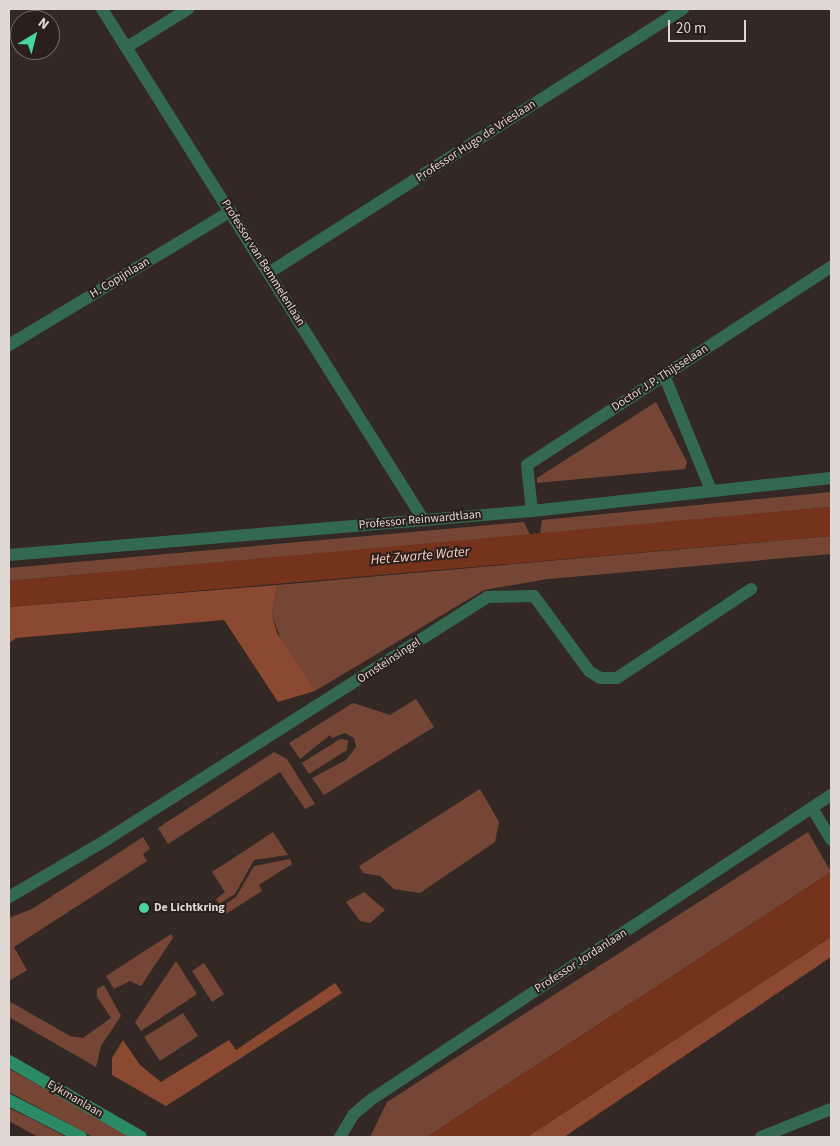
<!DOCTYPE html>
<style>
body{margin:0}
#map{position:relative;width:840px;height:1146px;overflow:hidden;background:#342825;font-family:"Source Sans 3",sans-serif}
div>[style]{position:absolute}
.green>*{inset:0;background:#754636}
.forest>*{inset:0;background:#8c4931}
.water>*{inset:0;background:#75331c}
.minor>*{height:12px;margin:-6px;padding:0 6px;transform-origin:6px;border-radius:6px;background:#336950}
.secondary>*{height:12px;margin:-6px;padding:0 6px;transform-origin:6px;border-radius:6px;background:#2b8b64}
.dots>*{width:14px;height:14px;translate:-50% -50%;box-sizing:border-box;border:2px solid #2a1f1b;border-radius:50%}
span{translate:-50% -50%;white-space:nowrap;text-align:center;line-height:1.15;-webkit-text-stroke:4px #2a1f1b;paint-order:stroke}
.street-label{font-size:12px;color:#dfd8d5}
.poi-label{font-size:12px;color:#dfd8d5;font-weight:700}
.left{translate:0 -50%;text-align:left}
.water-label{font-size:14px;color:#f8cec0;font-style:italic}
.frame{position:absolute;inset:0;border:10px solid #dfd8d5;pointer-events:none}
.north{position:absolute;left:10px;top:10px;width:50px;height:50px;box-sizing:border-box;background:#2a1f1b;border:1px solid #726965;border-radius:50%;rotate:37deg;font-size:14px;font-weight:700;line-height:20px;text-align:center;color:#dfd8d5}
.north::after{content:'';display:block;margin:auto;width:18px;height:22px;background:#4bd49b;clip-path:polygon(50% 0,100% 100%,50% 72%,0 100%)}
.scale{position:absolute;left:668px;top:20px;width:78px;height:22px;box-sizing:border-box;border:2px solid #dfd8d5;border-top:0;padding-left:6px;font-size:15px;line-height:18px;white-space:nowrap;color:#dfd8d5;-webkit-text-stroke:4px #2a1f1b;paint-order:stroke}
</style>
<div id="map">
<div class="green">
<div style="clip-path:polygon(656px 402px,687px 462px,685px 469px,537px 483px,537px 478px)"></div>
<div style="clip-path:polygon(831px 492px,831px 507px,540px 534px,542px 520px)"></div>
<div style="clip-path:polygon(524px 522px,530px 535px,9px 581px,9px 568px)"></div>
<div style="clip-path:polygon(831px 536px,831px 554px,548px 579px,484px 590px,315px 691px,283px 646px,272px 614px,277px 585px)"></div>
<div style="clip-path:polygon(416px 699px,434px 727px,324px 795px,312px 778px,346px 760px,356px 747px,354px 738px,345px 733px,332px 738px,330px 735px,300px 759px,289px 743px,353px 703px,390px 715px)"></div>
<div style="clip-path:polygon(340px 739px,348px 740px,347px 750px,309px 774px,302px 763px)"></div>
<div style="clip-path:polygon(274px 752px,287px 759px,315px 804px,305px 809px,280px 772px,168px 844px,158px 828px)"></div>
<div style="clip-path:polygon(480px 789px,499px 822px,495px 842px,420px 893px,394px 889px,380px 876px,363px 873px,359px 866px)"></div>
<div style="clip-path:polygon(273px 832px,288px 855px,254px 860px,235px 894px,219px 904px,216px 899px,225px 892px,212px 872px)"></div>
<div style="clip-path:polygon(808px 832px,831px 872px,427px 1137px,370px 1137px,387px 1102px)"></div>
<div style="clip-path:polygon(143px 837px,150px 849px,143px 854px,147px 861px,14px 947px,27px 970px,9px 981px,9px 918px,32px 909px)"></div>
<div style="clip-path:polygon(290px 859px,292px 864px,259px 885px,262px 891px,226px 914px,221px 907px,236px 897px,254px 866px)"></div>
<div style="clip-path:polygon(364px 892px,385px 910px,370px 923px,360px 921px,346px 902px)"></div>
<div style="clip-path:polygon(171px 934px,173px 938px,141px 986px,130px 981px,114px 989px,106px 976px)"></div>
<div style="clip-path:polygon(176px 961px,197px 994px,141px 1031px,135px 1022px)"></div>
<div style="clip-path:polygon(204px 963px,224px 994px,212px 1002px,192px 971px)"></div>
<div style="clip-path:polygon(104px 985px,121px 1016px,101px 1046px,96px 1067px,9px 1017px,9px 1001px,70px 1036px,83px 1038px,111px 1018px,97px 997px,97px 989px)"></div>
<div style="clip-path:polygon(183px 1013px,198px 1036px,160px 1061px,144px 1037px)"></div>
<div style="clip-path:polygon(9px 1069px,31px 1081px,132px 1137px,93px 1137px,9px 1092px)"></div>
<div style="clip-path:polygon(9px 1108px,30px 1118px,66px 1137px,38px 1137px,9px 1121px)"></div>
</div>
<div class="forest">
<div style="clip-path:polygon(277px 585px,272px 614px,277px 633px,315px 691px,278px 702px,224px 620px,16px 638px,9px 643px,9px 607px)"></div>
<div style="clip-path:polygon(831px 937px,831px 957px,573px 1131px,564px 1137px,527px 1137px)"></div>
<div style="clip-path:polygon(335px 983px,342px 993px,166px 1106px,112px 1075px,112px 1058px,123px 1040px,140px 1065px,161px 1082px,229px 1040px,236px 1050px)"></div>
</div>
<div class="water">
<div style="clip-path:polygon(831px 507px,831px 536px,9px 607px,9px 581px)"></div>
<div style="clip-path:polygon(831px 872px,831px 937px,594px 1093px,527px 1137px,427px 1137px)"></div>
</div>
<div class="minor">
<div style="left:102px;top:9px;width:603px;rotate:57.81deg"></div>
<div style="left:127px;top:47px;width:72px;rotate:-31.9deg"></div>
<div style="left:270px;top:272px;width:490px;rotate:-32.5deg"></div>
<div style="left:9px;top:345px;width:259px;rotate:-31.1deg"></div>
<div style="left:664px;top:375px;width:124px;rotate:67.8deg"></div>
<div style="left:532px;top:511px;width:46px;rotate:-96.2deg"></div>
<div style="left:527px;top:465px;width:363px;rotate:-33.1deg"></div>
<div style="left:9px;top:555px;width:525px;rotate:-4.81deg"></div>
<div style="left:532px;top:511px;width:301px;rotate:-6.3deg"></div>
<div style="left:812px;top:808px;width:37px;rotate:59deg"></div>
<div style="left:9px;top:897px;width:113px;rotate:-30.4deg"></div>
<div style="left:106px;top:840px;width:452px;rotate:-32.5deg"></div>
<div style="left:487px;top:597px;width:47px;rotate:-1.2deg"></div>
<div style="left:534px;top:596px;width:93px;rotate:53.7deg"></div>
<div style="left:589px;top:671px;width:13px;rotate:32deg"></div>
<div style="left:600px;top:678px;width:17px"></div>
<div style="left:617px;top:678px;width:161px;rotate:-33.6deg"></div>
<div style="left:340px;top:1137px;width:27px;rotate:-59deg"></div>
<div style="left:354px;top:1114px;width:23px;rotate:-40deg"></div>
<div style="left:372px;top:1099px;width:551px;rotate:-33.52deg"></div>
<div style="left:761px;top:1137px;width:75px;rotate:-21.8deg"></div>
</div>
<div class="secondary">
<div style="left:9px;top:1061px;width:152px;rotate:29.9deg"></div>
<div style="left:9px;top:1100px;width:81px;rotate:27.2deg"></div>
</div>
<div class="dots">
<div style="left:144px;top:908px;background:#4bd49b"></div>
</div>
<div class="street-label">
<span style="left:476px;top:141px;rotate:-33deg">Professor Hugo de Vrieslaan</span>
<span style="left:263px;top:263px;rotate:58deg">Professor van Bemmelenlaan</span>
<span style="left:120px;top:278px;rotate:-31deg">H. Copijnlaan</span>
<span style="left:660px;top:378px;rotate:-33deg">Doctor J.P. Thijsselaan</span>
<span style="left:420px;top:520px;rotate:-5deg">Professor Reinwardtlaan</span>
<span style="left:389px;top:661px;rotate:-33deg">Ornsteinsingel</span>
<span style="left:581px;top:961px;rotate:-33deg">Professor Jordanlaan</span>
<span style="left:75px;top:1099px;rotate:30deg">Eykmanlaan</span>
</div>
<div class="poi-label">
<span class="left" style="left:154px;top:908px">De Lichtkring</span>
</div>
<div class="water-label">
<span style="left:420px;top:556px;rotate:-5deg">Het Zwarte Water</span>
</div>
<div class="frame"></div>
<div class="north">N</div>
<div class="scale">20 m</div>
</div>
